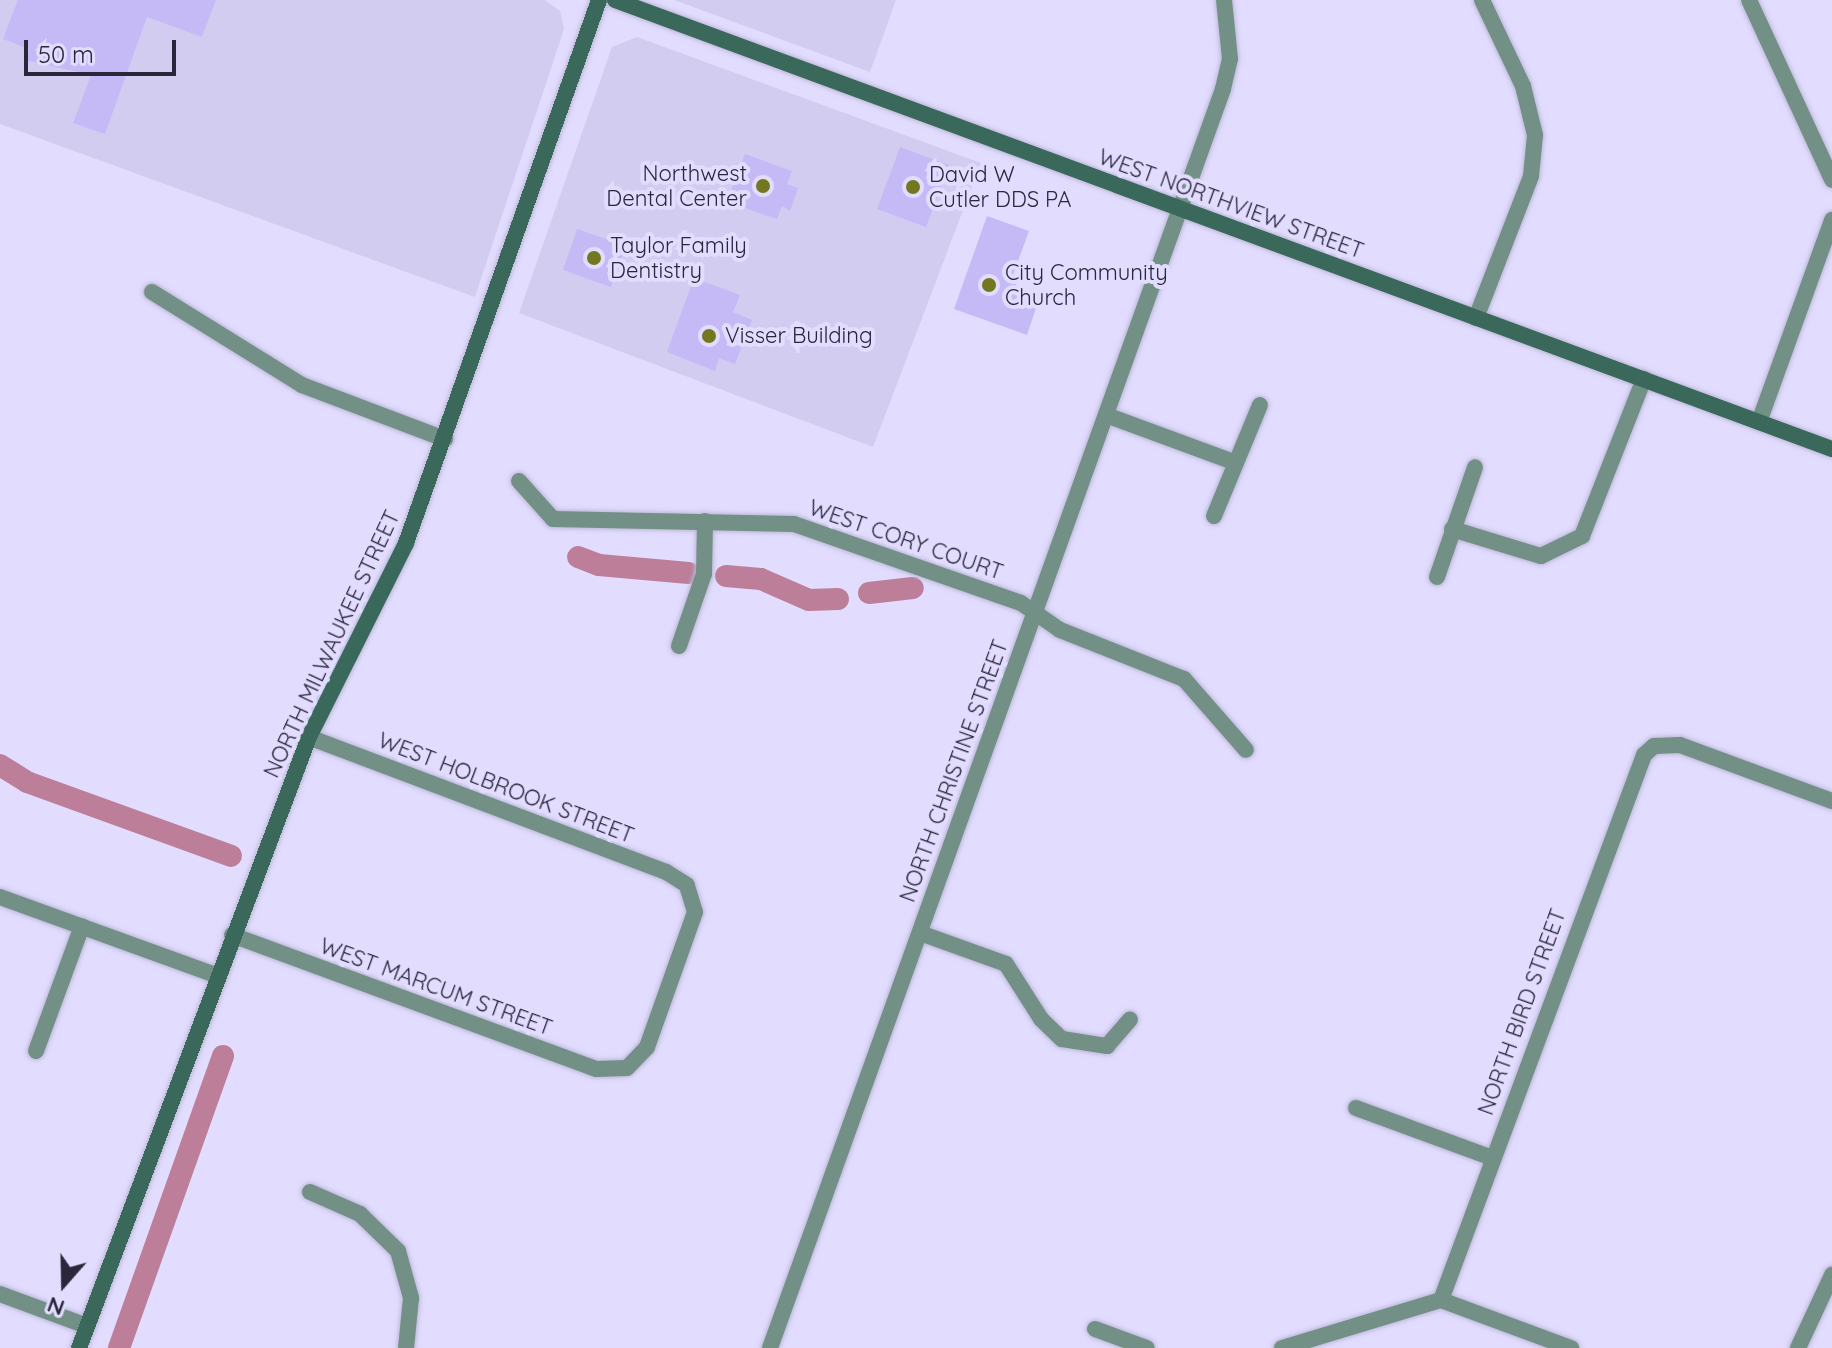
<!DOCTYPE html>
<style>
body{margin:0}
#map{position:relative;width:1832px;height:1348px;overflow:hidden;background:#e2ddff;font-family:Quicksand,sans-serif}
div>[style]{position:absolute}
.built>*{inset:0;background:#d2ccf1}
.canal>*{height:22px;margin:-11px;padding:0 11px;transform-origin:11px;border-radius:11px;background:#bc7e98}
.building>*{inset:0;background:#c5baf6}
.roads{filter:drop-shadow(0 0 2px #bdb8d8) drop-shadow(0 0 2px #bdb8d8)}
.street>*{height:16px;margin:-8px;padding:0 8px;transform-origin:8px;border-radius:8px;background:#729086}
.secondary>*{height:16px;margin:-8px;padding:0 8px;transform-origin:8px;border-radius:8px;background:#3a695b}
.dots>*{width:22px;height:22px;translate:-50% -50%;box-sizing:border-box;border:4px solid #e2ddff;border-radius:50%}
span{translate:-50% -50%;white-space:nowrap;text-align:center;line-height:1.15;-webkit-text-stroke:8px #e2ddff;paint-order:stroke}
.poi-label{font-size:22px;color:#2b263c}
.right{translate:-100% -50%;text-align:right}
.left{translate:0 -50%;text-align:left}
.street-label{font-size:22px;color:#2b263c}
.north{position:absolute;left:24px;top:1244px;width:80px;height:80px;-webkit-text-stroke:6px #e2ddff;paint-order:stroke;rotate:200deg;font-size:22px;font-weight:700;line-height:32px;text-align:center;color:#2b263c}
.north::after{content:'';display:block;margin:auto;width:28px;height:36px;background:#2b263c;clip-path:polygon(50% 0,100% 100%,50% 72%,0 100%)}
.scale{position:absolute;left:24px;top:40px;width:152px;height:36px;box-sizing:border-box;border:4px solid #2b263c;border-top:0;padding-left:10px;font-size:24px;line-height:28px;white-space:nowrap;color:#2b263c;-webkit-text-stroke:6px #e2ddff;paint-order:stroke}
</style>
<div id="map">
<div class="built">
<div style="clip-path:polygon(0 0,545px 0,560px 11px,564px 29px,475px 297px,0 124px)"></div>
<div style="clip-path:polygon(674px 0,896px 0,870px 72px)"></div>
<div style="clip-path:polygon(637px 37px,981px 163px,873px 447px,519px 313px,612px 47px)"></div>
</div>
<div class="canal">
<div style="left:578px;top:557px;width:22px;rotate:21deg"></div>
<div style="left:599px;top:565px;width:90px;rotate:5.1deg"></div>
<div style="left:726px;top:576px;width:35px;rotate:5deg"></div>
<div style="left:761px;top:579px;width:52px;rotate:23.6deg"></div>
<div style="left:809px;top:600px;width:29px;rotate:-2deg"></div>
<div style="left:869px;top:593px;width:44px;rotate:-6.5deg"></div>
<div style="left:0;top:765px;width:32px;rotate:32deg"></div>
<div style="left:27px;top:782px;width:217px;rotate:19.9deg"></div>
<div style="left:119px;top:1348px;width:310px;rotate:-70.4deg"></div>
</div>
<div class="building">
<div style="clip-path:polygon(18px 0,216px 0,202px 37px,147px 17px,105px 134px,73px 123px,91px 75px,25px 60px,29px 49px,3px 39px)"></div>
<div style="clip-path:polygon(900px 147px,949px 165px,926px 227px,877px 209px)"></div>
<div style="clip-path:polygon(745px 154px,792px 171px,787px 184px,798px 188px,790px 211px,782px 206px,777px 219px,727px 202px)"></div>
<div style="clip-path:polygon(987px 216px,1029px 231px,1013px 275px,1020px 295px,1038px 302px,1027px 335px,954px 309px)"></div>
<div style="clip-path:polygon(577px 229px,626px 246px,611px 287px,563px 270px)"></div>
<div style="clip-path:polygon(694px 278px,740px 295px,733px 312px,752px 320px,735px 364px,719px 358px,715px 371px,667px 352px)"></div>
</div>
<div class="roads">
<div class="street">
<div style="left:1749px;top:0;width:198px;rotate:65.2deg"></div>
<div style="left:152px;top:292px;width:176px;rotate:31.8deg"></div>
<div style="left:302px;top:385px;width:153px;rotate:20.7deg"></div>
<div style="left:1476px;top:318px;width:152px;rotate:-68.8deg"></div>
<div style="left:1531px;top:176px;width:41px;rotate:-84.4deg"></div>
<div style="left:1535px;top:135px;width:50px;rotate:-103.8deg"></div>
<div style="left:1523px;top:86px;width:95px;rotate:-115.5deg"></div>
<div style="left:1106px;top:415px;width:136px;rotate:20.2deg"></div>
<div style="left:1759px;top:422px;width:215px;rotate:-70.1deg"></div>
<div style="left:519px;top:481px;width:51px;rotate:48.2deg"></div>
<div style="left:553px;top:519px;width:241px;rotate:1.2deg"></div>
<div style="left:794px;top:524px;width:240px;rotate:19.2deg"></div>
<div style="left:1021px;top:603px;width:47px;rotate:34.7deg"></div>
<div style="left:1060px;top:630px;width:133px;rotate:21.6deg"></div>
<div style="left:1184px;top:679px;width:94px;rotate:48.9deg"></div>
<div style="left:1214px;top:516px;width:120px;rotate:-67.5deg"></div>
<div style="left:1452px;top:529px;width:93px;rotate:16.9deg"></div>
<div style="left:1541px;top:556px;width:46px;rotate:-26deg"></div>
<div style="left:1582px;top:536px;width:169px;rotate:-68.5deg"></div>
<div style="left:1437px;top:577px;width:116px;rotate:-70.9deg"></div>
<div style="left:679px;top:646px;width:76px;rotate:-70.9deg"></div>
<div style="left:704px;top:574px;width:53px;rotate:-88.9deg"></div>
<div style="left:0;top:897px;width:230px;rotate:19.9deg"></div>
<div style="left:920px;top:933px;width:91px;rotate:19.8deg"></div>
<div style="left:1006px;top:964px;width:65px;rotate:57.5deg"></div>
<div style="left:1041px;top:1019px;width:29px;rotate:44deg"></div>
<div style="left:1062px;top:1039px;width:46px;rotate:8.8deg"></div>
<div style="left:1107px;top:1046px;width:35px;rotate:-49deg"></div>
<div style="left:232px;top:935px;width:388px;rotate:20.2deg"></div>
<div style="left:596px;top:1069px;width:31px;rotate:-2deg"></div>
<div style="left:627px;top:1068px;width:29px;rotate:-46deg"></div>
<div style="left:647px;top:1047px;width:143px;rotate:-70.4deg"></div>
<div style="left:695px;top:912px;width:28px;rotate:-107deg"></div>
<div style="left:687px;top:885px;width:25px;rotate:-148deg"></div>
<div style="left:666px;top:872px;width:382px;rotate:-159.3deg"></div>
<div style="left:36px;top:1051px;width:133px;rotate:-69.8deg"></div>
<div style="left:1356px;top:1108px;width:146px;rotate:20.1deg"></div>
<div style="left:310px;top:1192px;width:55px;rotate:23.7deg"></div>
<div style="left:360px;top:1214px;width:53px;rotate:44.2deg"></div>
<div style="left:398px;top:1251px;width:49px;rotate:74.5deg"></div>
<div style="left:411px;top:1298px;width:50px;rotate:95.7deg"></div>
<div style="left:0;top:1294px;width:93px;rotate:20.2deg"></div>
<div style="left:1441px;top:1300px;width:582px;rotate:-69.57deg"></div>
<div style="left:1644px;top:755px;width:13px;rotate:-42deg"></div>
<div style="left:1654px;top:746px;width:26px;rotate:-2deg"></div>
<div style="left:1680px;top:745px;width:162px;rotate:20.2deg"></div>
<div style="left:1441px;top:1300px;width:139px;rotate:20.3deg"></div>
<div style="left:1095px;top:1329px;width:55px;rotate:20.1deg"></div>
<div style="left:770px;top:1348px;width:1338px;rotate:-70.21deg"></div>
<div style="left:1223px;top:89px;width:31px;rotate:-77deg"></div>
<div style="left:1230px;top:59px;width:59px;rotate:-95.8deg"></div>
<div style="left:1282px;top:1348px;width:166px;rotate:-16.8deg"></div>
<div style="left:1798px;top:1348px;width:81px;rotate:-65deg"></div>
</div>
<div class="secondary">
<div style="left:615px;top:0;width:1297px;rotate:20.25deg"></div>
<div style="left:79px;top:1348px;width:653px;rotate:-69.37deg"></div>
<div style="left:309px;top:737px;width:217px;rotate:-63.4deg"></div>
<div style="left:406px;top:543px;width:576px;rotate:-70.43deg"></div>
</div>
</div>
<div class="dots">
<div style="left:763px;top:186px;background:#727720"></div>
<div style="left:913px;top:187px;background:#727720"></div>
<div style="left:594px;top:258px;background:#727720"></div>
<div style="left:989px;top:285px;background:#727720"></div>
<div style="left:709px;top:336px;background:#727720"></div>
</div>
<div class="poi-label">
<span class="right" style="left:747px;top:186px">Northwest<br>Dental Center</span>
<span class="left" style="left:929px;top:187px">David W<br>Cutler DDS PA</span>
<span class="left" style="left:610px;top:258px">Taylor Family<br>Dentistry</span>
<span class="left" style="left:1005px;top:285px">City Community<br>Church</span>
<span class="left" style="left:725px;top:336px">Visser Building</span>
</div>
<div class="street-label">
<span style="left:1231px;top:204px;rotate:20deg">WEST NORTHVIEW STREET</span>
<span style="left:906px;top:540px;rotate:19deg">WEST CORY COURT</span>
<span style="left:332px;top:644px;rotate:-65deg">NORTH MILWAUKEE STREET</span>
<span style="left:954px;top:771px;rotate:-70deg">NORTH CHRISTINE STREET</span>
<span style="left:506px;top:788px;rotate:21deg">WEST HOLBROOK STREET</span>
<span style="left:436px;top:987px;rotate:20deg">WEST MARCUM STREET</span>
<span style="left:1522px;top:1012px;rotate:-70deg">NORTH BIRD STREET</span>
</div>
<div class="north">N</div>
<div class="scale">50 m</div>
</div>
